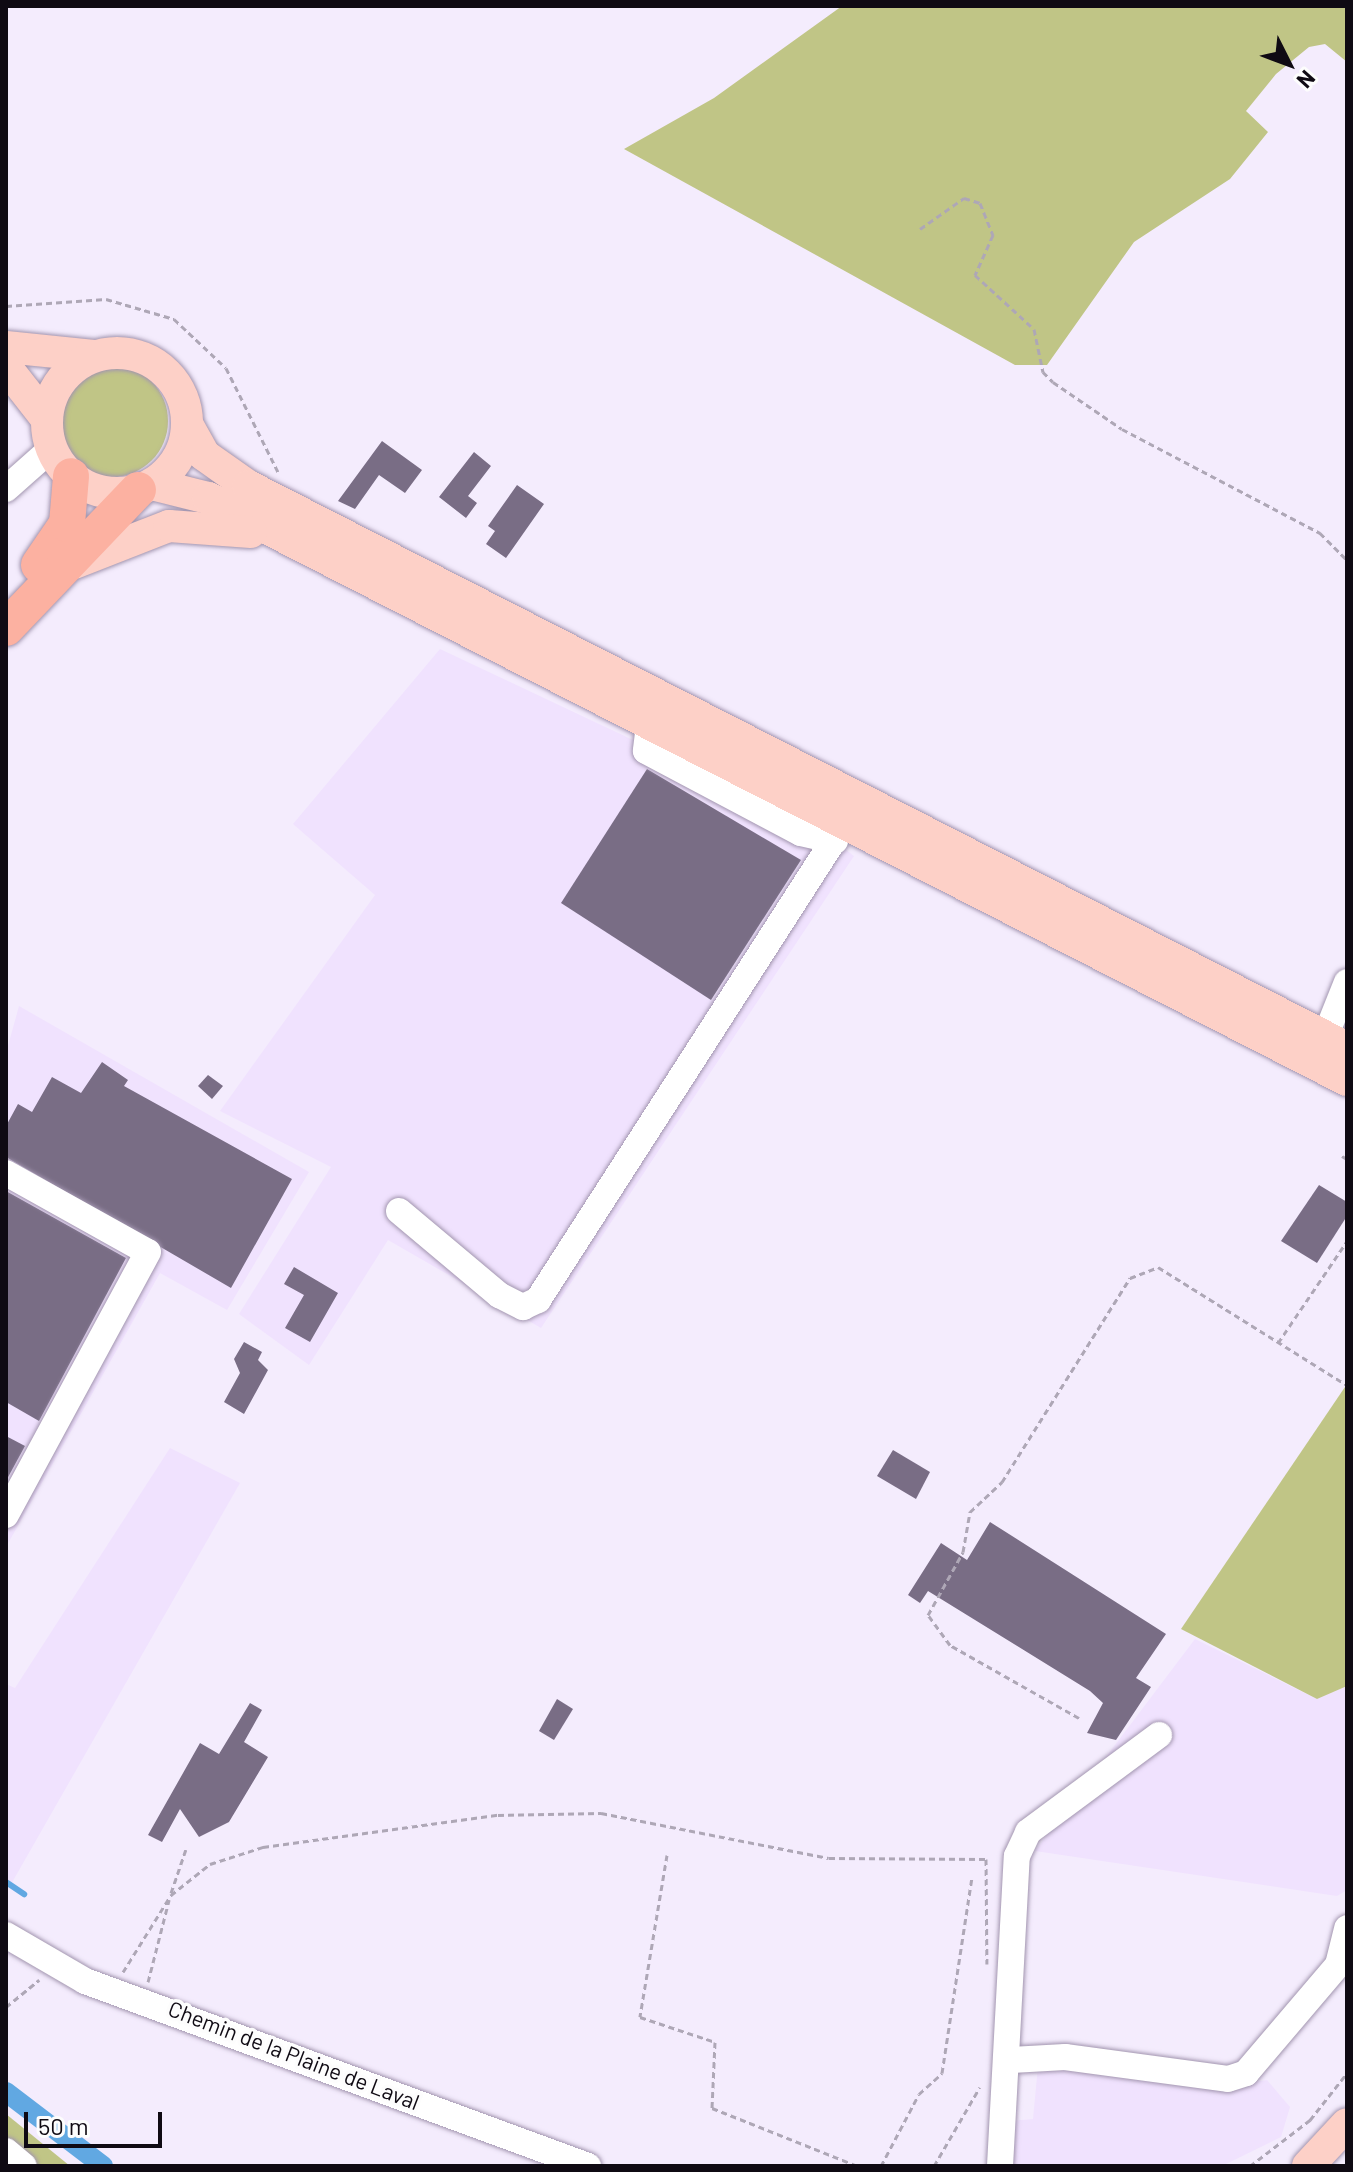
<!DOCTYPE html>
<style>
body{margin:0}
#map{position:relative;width:1353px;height:2172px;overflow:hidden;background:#f4ecfd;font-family:Barlow,sans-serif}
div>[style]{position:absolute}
.built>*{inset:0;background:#f0e2fe}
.green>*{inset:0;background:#c0c586}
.round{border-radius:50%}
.stream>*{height:6px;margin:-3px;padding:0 3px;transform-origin:3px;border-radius:3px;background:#61a8e2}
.canal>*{height:20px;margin:-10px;padding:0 10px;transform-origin:10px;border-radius:10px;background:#61a8e2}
.building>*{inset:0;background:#796d85}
.path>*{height:3px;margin-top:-1.5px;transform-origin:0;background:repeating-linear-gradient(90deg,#aea7b6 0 6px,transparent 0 10px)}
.roads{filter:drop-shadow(0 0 2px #a295af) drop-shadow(0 0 2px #a295af)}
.minor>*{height:26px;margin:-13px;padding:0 13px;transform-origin:13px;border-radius:13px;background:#fff}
.major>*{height:32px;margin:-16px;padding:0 16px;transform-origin:16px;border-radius:16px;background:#fdd0c7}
.major>.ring{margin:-16px;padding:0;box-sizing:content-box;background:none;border:32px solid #fdd0c7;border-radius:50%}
.highway>*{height:36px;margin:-18px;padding:0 18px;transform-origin:18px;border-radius:18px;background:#fcb1a1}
span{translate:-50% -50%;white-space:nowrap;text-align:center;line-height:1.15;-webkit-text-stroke:7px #fdfdfd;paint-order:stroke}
.street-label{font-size:22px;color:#0f0a13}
.frame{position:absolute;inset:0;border:8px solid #0f0a13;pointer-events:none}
.north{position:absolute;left:1249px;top:24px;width:80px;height:80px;-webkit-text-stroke:6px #fdfdfd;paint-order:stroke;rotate:132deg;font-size:22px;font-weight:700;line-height:32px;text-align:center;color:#0f0a13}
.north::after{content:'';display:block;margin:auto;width:28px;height:36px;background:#0f0a13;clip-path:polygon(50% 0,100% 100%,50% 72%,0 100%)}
.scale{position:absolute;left:24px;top:2112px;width:138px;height:36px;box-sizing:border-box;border:4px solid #0f0a13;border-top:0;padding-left:10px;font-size:24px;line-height:28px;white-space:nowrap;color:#0f0a13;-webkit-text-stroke:6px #fdfdfd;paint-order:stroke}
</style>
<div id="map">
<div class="built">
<div style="clip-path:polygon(440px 649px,813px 825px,854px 856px,541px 1328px,388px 1240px,309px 1365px,239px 1314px,331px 1167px,220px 1111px,375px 895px,293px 824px)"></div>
<div style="clip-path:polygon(19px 1006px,309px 1172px,227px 1310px,160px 1273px,6px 1547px,6px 1053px)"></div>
<div style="clip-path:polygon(170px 1448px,240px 1483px,6px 1893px,6px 1684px,15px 1688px)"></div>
<div style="clip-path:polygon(1195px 1639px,1317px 1699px,1347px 1686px,1347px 1890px,1337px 1896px,1035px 1851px)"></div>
<div style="clip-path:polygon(1038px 2066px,1224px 2087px,1267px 2080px,1290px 2107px,1281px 2137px,1222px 2166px,1013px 2166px,1012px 2121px,1033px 2119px)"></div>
</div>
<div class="green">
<div style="clip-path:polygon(842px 6px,1347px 6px,1347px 62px,1325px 44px,1309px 47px,1276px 74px,1246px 111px,1268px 132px,1230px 179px,1134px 242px,1047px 365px,1015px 365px,624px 149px,714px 98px)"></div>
<div class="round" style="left:56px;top:365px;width:112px;height:112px"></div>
<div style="clip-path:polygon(1347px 1384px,1347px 1686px,1317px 1699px,1181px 1629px)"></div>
<div style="clip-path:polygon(6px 2114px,70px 2166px,6px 2166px)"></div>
</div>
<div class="stream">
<div style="left:6px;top:1882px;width:22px;rotate:34deg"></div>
</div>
<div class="canal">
<div style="left:6px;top:2092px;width:122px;rotate:37.3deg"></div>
</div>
<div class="building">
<div style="clip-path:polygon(382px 441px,422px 470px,405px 493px,379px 475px,355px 509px,338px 501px)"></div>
<div style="clip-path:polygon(474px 452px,491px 466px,468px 496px,477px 503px,466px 518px,439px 497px)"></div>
<div style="clip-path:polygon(517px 485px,544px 504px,506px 558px,486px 544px,495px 531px,488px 526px)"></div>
<div style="clip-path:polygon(647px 769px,801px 860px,711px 1000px,561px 903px)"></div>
<div style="clip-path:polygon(102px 1062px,128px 1080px,124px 1086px,292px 1179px,231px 1288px,6px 1157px,6px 1126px,18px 1104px,32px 1112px,52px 1077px,81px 1093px)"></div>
<div style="clip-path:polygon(208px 1075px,223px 1086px,212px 1099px,198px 1086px)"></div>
<div style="clip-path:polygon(1319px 1185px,1347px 1202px,1347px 1216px,1317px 1263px,1281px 1241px)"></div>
<div style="clip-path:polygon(6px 1191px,126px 1258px,39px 1421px,6px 1402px)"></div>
<div style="clip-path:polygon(294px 1267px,338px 1293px,310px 1342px,285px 1328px,304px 1295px,284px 1284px)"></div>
<div style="clip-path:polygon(244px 1342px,262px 1352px,258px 1360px,268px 1370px,244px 1414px,224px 1402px,240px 1373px,234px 1359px)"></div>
<div style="clip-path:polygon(6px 1436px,25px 1446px,6px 1481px)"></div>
<div style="clip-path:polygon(893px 1450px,930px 1472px,916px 1499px,877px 1476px)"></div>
<div style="clip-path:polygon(990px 1522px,1166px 1634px,1136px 1678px,1151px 1687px,1116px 1740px,1087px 1733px,1103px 1703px,1090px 1691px,928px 1591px,920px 1603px,908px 1595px,941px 1543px,967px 1560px)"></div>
<div style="clip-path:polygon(557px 1699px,573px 1709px,554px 1740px,539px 1731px)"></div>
<div style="clip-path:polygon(250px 1703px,262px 1710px,244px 1742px,268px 1757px,229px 1822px,199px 1837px,180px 1809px,162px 1842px,148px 1835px,200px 1743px,219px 1754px)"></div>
</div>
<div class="path">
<div style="left:920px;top:229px;width:54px;rotate:-35.2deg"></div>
<div style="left:964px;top:198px;width:17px;rotate:17deg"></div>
<div style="left:980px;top:203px;width:35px;rotate:68deg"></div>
<div style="left:993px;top:235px;width:44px;rotate:114.2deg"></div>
<div style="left:975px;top:275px;width:80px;rotate:42.5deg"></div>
<div style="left:1034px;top:329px;width:44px;rotate:78.2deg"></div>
<div style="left:1043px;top:372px;width:14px;rotate:45deg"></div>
<div style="left:1053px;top:382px;width:83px;rotate:34.3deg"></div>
<div style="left:1122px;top:429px;width:224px;rotate:27.7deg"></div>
<div style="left:1320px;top:533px;width:38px;rotate:45deg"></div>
<div style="left:6px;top:306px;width:100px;rotate:-4deg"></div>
<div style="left:106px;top:299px;width:71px;rotate:16.4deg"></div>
<div style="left:174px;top:319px;width:71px;rotate:43.3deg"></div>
<div style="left:226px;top:368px;width:116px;rotate:63.4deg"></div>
<div style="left:1342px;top:1156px;width:6px;rotate:31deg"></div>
<div style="left:1278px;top:1343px;width:123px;rotate:-55.9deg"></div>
<div style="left:1079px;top:1718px;width:148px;rotate:-150.5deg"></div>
<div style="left:950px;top:1645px;width:37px;rotate:-126deg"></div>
<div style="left:928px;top:1615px;width:72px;rotate:-60.9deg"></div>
<div style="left:963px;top:1552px;width:41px;rotate:-80.1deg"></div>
<div style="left:970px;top:1512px;width:44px;rotate:-43.2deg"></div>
<div style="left:1002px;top:1482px;width:241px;rotate:-57.9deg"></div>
<div style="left:1130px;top:1278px;width:30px;rotate:-21deg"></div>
<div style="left:1158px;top:1267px;width:223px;rotate:32deg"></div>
<div style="left:667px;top:1855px;width:164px;rotate:99.5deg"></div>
<div style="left:640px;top:2017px;width:79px;rotate:18.4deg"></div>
<div style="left:715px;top:2042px;width:66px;rotate:92.6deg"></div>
<div style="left:712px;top:2108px;width:157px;rotate:21.7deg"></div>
<div style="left:171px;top:1893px;width:46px;rotate:-71.2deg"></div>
<div style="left:123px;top:1972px;width:91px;rotate:-58.1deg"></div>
<div style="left:171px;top:1895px;width:50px;rotate:-38.5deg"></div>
<div style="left:210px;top:1864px;width:56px;rotate:-17.8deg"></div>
<div style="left:263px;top:1847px;width:237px;rotate:-7.8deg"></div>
<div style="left:498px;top:1815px;width:103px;rotate:-1.1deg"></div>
<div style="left:601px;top:1813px;width:232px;rotate:11.2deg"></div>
<div style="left:829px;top:1858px;width:157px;rotate:0.4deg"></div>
<div style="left:986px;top:1859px;width:105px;rotate:89.5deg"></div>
<div style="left:148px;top:1982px;width:85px;rotate:-75.6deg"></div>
<div style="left:6px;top:2007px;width:43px;rotate:-39.3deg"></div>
<div style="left:881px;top:2166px;width:81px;rotate:-62.2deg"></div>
<div style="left:919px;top:2094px;width:31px;rotate:-42deg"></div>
<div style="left:942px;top:2073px;width:197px;rotate:-81.3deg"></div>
<div style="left:934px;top:2166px;width:91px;rotate:-59.8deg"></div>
<div style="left:1250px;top:2166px;width:76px;rotate:-37.5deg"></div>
<div style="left:1310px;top:2120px;width:60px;rotate:-51.8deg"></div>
</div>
<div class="roads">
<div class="minor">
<div style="left:6px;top:489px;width:60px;rotate:-41.6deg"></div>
<div style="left:649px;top:725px;width:26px;rotate:97deg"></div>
<div style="left:646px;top:751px;width:175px;rotate:27.9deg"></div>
<div style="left:801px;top:833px;width:35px;rotate:13deg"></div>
<div style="left:1325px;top:1037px;width:59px;rotate:-68.2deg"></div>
<div style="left:6px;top:1173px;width:162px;rotate:29.1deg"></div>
<div style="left:148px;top:1252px;width:299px;rotate:118.4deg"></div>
<div style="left:399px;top:1211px;width:131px;rotate:40deg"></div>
<div style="left:499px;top:1295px;width:27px;rotate:27deg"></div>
<div style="left:523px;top:1307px;width:17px;rotate:-25deg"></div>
<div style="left:538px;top:1300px;width:566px;rotate:-57.26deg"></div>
<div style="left:6px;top:1935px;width:91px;rotate:30.2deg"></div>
<div style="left:85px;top:1981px;width:536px;rotate:20.19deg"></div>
<div style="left:1011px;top:2060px;width:54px;rotate:-3.2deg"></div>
<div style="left:1065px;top:2057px;width:164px;rotate:7.7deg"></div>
<div style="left:1228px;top:2079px;width:19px;rotate:-18deg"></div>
<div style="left:1246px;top:2073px;width:142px;rotate:-49.6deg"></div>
<div style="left:1338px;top:1965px;width:38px;rotate:-76deg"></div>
<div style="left:6px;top:2151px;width:23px;rotate:40deg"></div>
<div style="left:1000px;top:2166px;width:310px;rotate:-86.9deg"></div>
<div style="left:1017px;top:1856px;width:26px;rotate:-65deg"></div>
<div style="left:1028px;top:1832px;width:163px;rotate:-36.5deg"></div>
</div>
<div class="major">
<div style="left:6px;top:347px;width:88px;rotate:5.8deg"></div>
<div class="ring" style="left:47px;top:353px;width:108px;height:108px"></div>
<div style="left:6px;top:367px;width:65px;rotate:51.9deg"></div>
<div style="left:187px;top:424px;width:35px;rotate:61deg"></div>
<div style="left:204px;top:455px;width:54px;rotate:35.2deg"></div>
<div style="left:248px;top:486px;width:1234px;rotate:27.08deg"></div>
<div style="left:152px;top:484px;width:58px;rotate:14deg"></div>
<div style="left:208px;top:498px;width:1279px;rotate:27.07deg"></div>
<div style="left:74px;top:563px;width:102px;rotate:-21.3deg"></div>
<div style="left:169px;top:526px;width:82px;rotate:4.2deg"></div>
<div style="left:1308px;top:2166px;width:57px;rotate:-47.1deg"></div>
</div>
<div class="highway">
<div style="left:39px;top:565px;width:50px;rotate:-55.7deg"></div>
<div style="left:67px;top:524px;width:48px;rotate:-85.2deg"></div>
<div style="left:6px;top:628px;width:191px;rotate:-46.3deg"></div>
</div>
</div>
<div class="street-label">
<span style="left:294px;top:2055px;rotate:21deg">Chemin de la Plaine de Laval</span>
</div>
<div class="frame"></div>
<div class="north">N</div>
<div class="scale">50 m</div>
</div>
